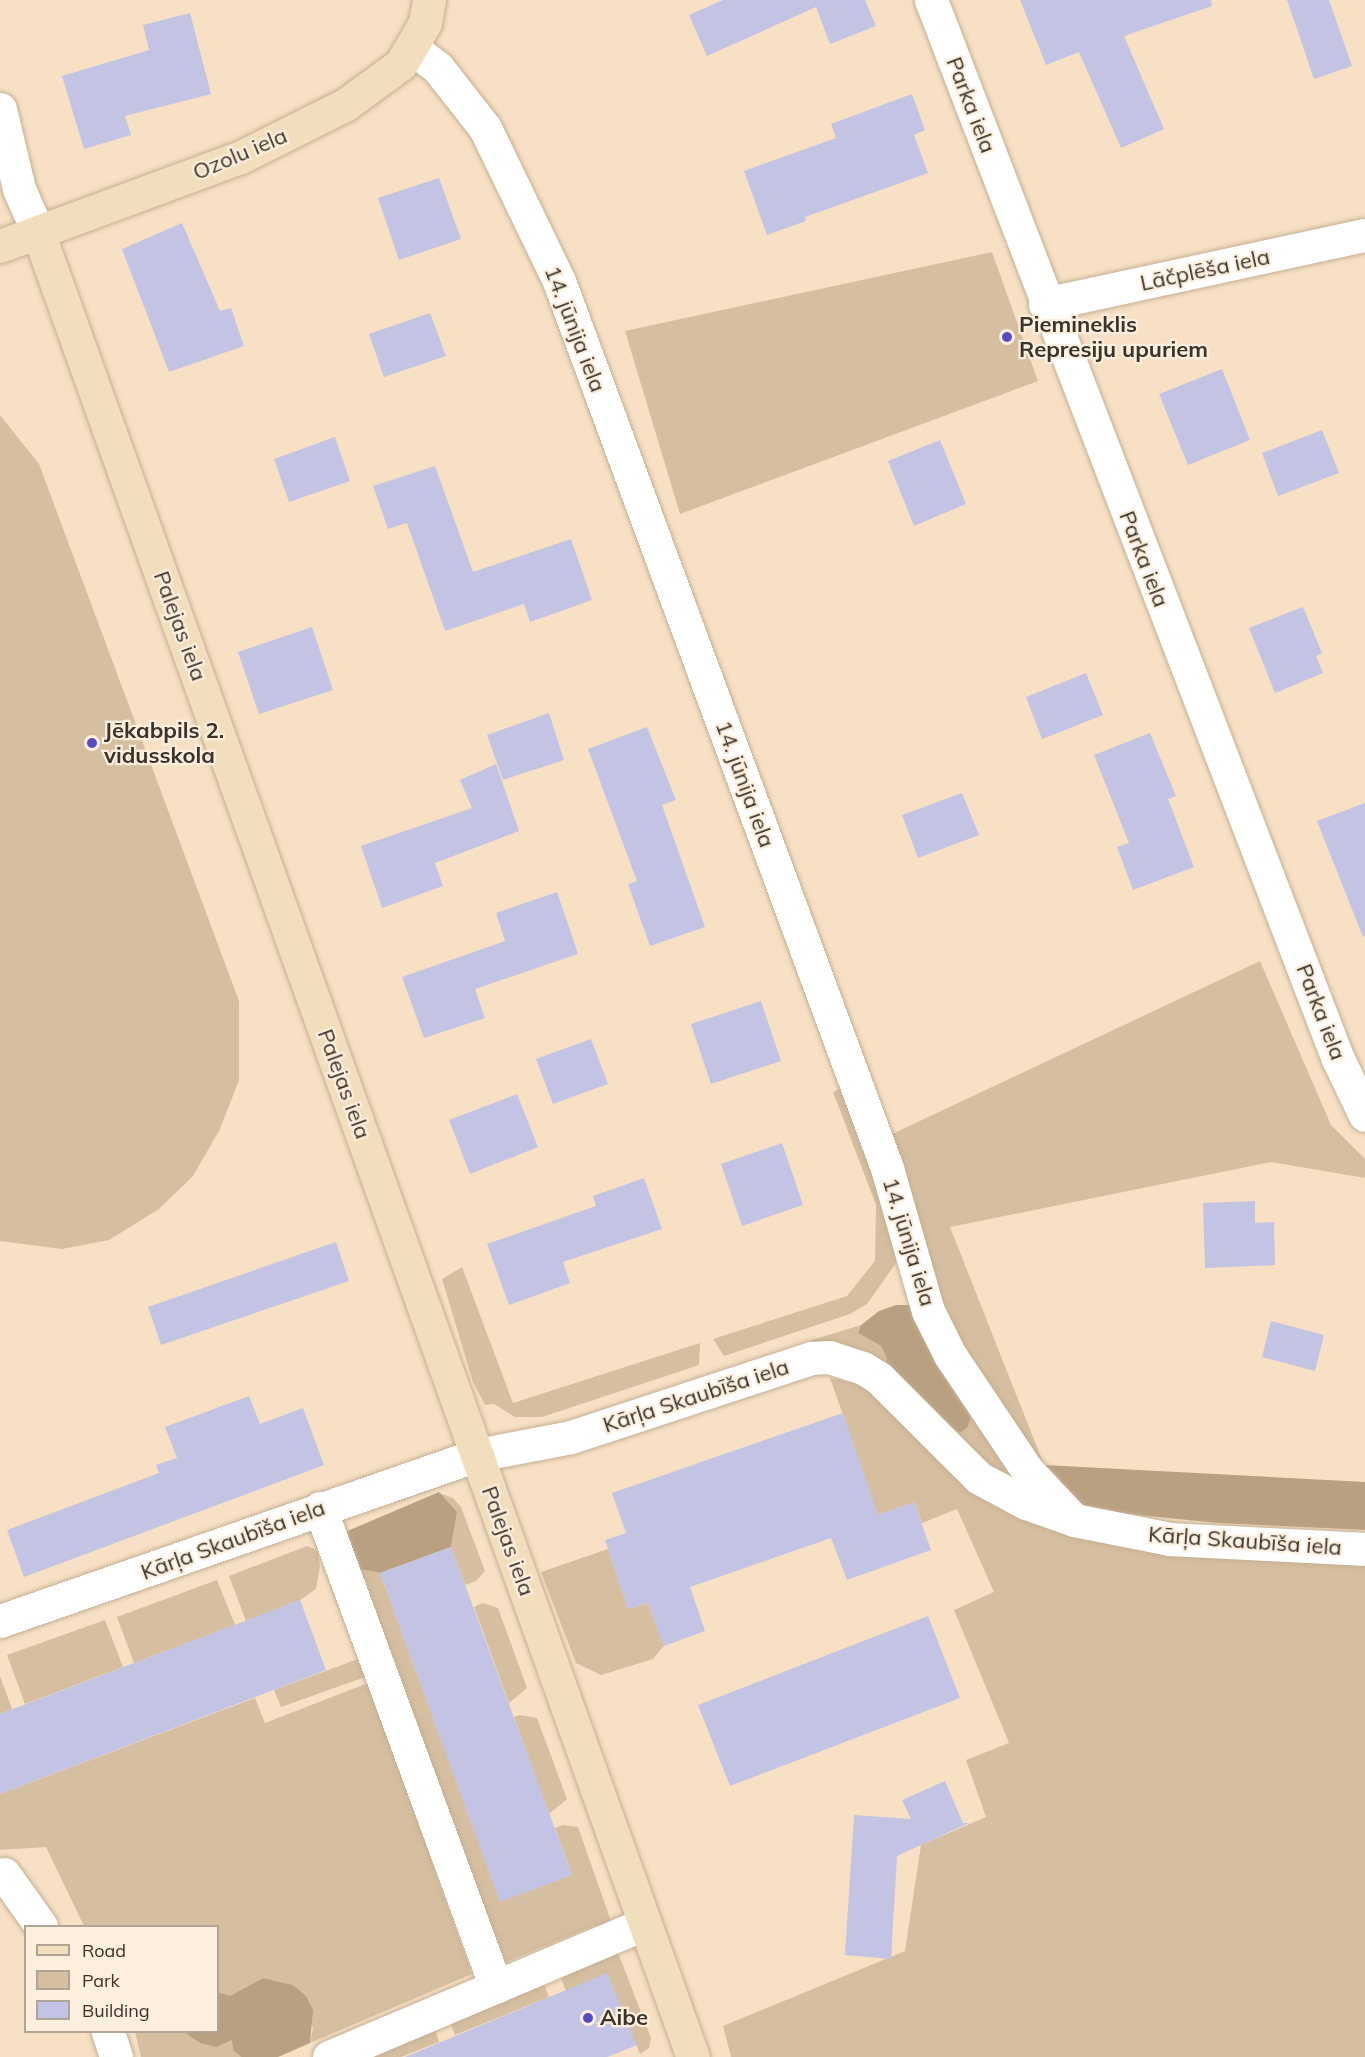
<!DOCTYPE html>
<meta charset="utf-8">
<style>
body{margin:0}
#map{position:relative;width:1365px;height:2057px;overflow:hidden;background:#f7e0c4;font-family:Mulish,sans-serif}
div>[style]{position:absolute}
.green>*{inset:0;background:#d6bea0}
.forest>*{inset:0;background:#b9a081}
.building>*{inset:0;background:#c3c4e4}
.roads{filter:drop-shadow(0 0 2px #c4af94) drop-shadow(0 0 2px #c4af94)}
.street>*{height:33px;margin:-16.5px;padding:0 16.5px;transform-origin:16.5px;border-radius:16.5px;background:#fff}
.secondary>*{height:33px;margin:-16.5px;padding:0 16.5px;transform-origin:16.5px;border-radius:16.5px;background:#f2ddbc}
.dots>*{width:16px;height:16px;translate:-50% -50%;box-sizing:border-box;border:3px solid #fdefde;border-radius:50%}
span{translate:-50% -50%;white-space:nowrap;text-align:center;line-height:1.15;-webkit-text-stroke:4.5px #fdefde;paint-order:stroke}
.street-label{font-size:22px;color:#3d3429}
.poi-label{font-size:22px;color:#3d3429;font-weight:700}
.left{translate:0 -50%;text-align:left}
.legend{position:absolute;left:24px;top:1925px;width:195px;height:108px;box-sizing:border-box;background:#fdefde;border:2px solid #b0a496;margin:0;padding:8px 10px;list-style:none;font-size:18px;color:#3d3429}
.legend li{display:flex;align-items:center;gap:12px;height:30px}
.legend b{width:30px;border:2px solid #b0a496}
</style>
<div id="map">
<div class="green">
<div style="clip-path:polygon(992px 252px,1038px 381px,680px 514px,625px 331px)"></div>
<div style="clip-path:polygon(0 415px,39px 464px,239px 1001px,239px 1080px,220px 1129px,193px 1176px,159px 1209px,109px 1240px,62px 1249px,0 1241px)"></div>
<div style="clip-path:polygon(1260px 961px,1331px 1125px,1365px 1159px,1365px 1178px,1271px 1162px,950px 1227px,1044px 1465px,1041px 1467px,944px 1320px,888px 1136px)"></div>
<div style="clip-path:polygon(843px 1087px,865px 1144px,898px 1256px,896px 1263px,867px 1304px,850px 1314px,724px 1356px,713px 1339px,847px 1296px,875px 1261px,876px 1205px,833px 1092px)"></div>
<div style="clip-path:polygon(462px 1267px,513px 1403px,700px 1343px,699px 1365px,542px 1417px,515px 1417px,494px 1404px,485px 1405px,473px 1382px,442px 1279px)"></div>
<div style="clip-path:polygon(861px 1325px,858px 1333px,881px 1346px,887px 1359px,884px 1368px,868px 1354px,844px 1344px,813px 1343px,812px 1340px)"></div>
<div style="clip-path:polygon(830px 1378px,859px 1384px,873px 1393px,948px 1472px,1004px 1511px,1031px 1523px,1064px 1534px,1365px 1560px,1365px 2057px,731px 2057px,723px 2026px,905px 1951px,921px 1845px,986px 1817px,966px 1760px,1009px 1743px,954px 1610px,994px 1592px,957px 1509px,922px 1523px,914px 1502px,878px 1515px)"></div>
<div style="clip-path:polygon(973px 1410px,1009px 1466px,1005px 1471px,997px 1472px,948px 1430px)"></div>
<div style="clip-path:polygon(439px 1493px,453px 1498px,461px 1507px,485px 1571px,476px 1581px,465px 1585px,451px 1547px,457px 1512px)"></div>
<div style="clip-path:polygon(307px 1546px,317px 1550px,320px 1566px,316px 1589px,300px 1600px,246px 1621px,229px 1576px)"></div>
<div style="clip-path:polygon(608px 1549px,628px 1609px,648px 1603px,664px 1646px,653px 1659px,601px 1675px,576px 1663px,541px 1572px)"></div>
<div style="clip-path:polygon(359px 1569px,380px 1573px,500px 1901px,572px 1875px,555px 1828px,563px 1825px,578px 1827px,612px 1924px,594px 1926px,501px 1964px)"></div>
<div style="clip-path:polygon(217px 1580px,235px 1625px,134px 1663px,117px 1617px)"></div>
<div style="clip-path:polygon(483px 1603px,498px 1608px,527px 1688px,509px 1703px,474px 1607px)"></div>
<div style="clip-path:polygon(105px 1620px,123px 1667px,25px 1704px,7px 1655px)"></div>
<div style="clip-path:polygon(358px 1659px,365px 1677px,281px 1707px,274px 1690px)"></div>
<div style="clip-path:polygon(0 1676px,12px 1709px,0 1714px)"></div>
<div style="clip-path:polygon(368px 1683px,472px 1974px,310px 2043px,313px 2028px,293px 1985px,263px 1978px,230px 1996px,218px 1992px,218px 1926px,84px 1926px,46px 1847px,0 1850px,0 1794px,255px 1698px,265px 1723px)"></div>
<div style="clip-path:polygon(520px 1715px,537px 1718px,567px 1799px,549px 1814px,514px 1717px)"></div>
<div style="clip-path:polygon(617px 1950px,651px 2038px,649px 2048px,640px 2054px,607px 1974px,566px 1991px,557px 1968px)"></div>
<div style="clip-path:polygon(541px 1976px,549px 1997px,455px 2035px,448px 2017px)"></div>
<div style="clip-path:polygon(433px 2024px,439px 2042px,401px 2057px,358px 2057px)"></div>
<div style="clip-path:polygon(135px 2032px,184px 2032px,200px 2043px,232px 2040px,233px 2050px,241px 2057px,141px 2057px)"></div>
</div>
<div class="forest">
<div style="clip-path:polygon(896px 1305px,914px 1305px,973px 1410px,967px 1428px,961px 1432px,948px 1430px,884px 1368px,887px 1359px,881px 1346px,858px 1333px,861px 1325px,879px 1311px)"></div>
<div style="clip-path:polygon(1044px 1465px,1365px 1482px,1365px 1530px,1217px 1523px,1110px 1512px,1080px 1504px)"></div>
<div style="clip-path:polygon(439px 1492px,457px 1512px,451px 1547px,380px 1573px,359px 1569px,338px 1535px)"></div>
<div style="clip-path:polygon(263px 1978px,293px 1985px,306px 1996px,313px 2010px,310px 2043px,278px 2057px,241px 2057px,233px 2050px,232px 2040px,216px 2047px,200px 2043px,184px 2032px,218px 2032px,218px 1992px,230px 1996px)"></div>
</div>
<div class="building">
<div style="clip-path:polygon(723px 0,865px 0,876px 26px,830px 44px,816px 7px,707px 56px,689px 15px)"></div>
<div style="clip-path:polygon(1020px 0,1211px 0,1212px 6px,1124px 36px,1164px 129px,1121px 148px,1079px 52px,1046px 65px)"></div>
<div style="clip-path:polygon(1287px 0,1329px 0,1352px 66px,1314px 79px)"></div>
<div style="clip-path:polygon(190px 13px,211px 94px,125px 116px,131px 135px,84px 149px,62px 76px,149px 50px,143px 25px)"></div>
<div style="clip-path:polygon(912px 94px,925px 130px,914px 135px,928px 173px,805px 217px,806px 221px,767px 235px,744px 171px,836px 138px,831px 124px)"></div>
<div style="clip-path:polygon(439px 178px,461px 239px,399px 260px,378px 198px)"></div>
<div style="clip-path:polygon(182px 223px,220px 311px,231px 308px,244px 346px,169px 372px,122px 249px)"></div>
<div style="clip-path:polygon(430px 313px,446px 356px,384px 377px,369px 334px)"></div>
<div style="clip-path:polygon(1222px 369px,1250px 440px,1188px 465px,1159px 394px)"></div>
<div style="clip-path:polygon(1322px 430px,1339px 473px,1278px 496px,1262px 453px)"></div>
<div style="clip-path:polygon(335px 437px,350px 481px,289px 502px,274px 459px)"></div>
<div style="clip-path:polygon(940px 440px,966px 504px,914px 526px,888px 461px)"></div>
<div style="clip-path:polygon(435px 466px,473px 572px,571px 539px,592px 600px,530px 622px,524px 604px,445px 631px,407px 523px,388px 529px,373px 486px)"></div>
<div style="clip-path:polygon(1303px 607px,1322px 653px,1316px 656px,1323px 673px,1275px 693px,1249px 628px)"></div>
<div style="clip-path:polygon(312px 627px,333px 690px,259px 714px,238px 652px)"></div>
<div style="clip-path:polygon(1086px 673px,1103px 715px,1042px 739px,1026px 697px)"></div>
<div style="clip-path:polygon(549px 713px,564px 760px,503px 780px,487px 735px)"></div>
<div style="clip-path:polygon(647px 727px,676px 800px,662px 805px,705px 927px,650px 946px,628px 884px,637px 881px,588px 749px)"></div>
<div style="clip-path:polygon(1150px 733px,1176px 796px,1168px 799px,1194px 867px,1133px 890px,1117px 847px,1129px 843px,1094px 755px)"></div>
<div style="clip-path:polygon(496px 764px,519px 831px,435px 863px,443px 886px,382px 908px,361px 846px,472px 808px,460px 780px)"></div>
<div style="clip-path:polygon(962px 793px,979px 835px,918px 858px,902px 815px)"></div>
<div style="clip-path:polygon(1365px 803px,1365px 936px,1363px 937px,1317px 821px)"></div>
<div style="clip-path:polygon(557px 892px,578px 954px,475px 989px,485px 1018px,424px 1038px,402px 977px,505px 941px,496px 913px)"></div>
<div style="clip-path:polygon(761px 1001px,781px 1061px,711px 1084px,691px 1024px)"></div>
<div style="clip-path:polygon(591px 1039px,608px 1084px,553px 1104px,536px 1059px)"></div>
<div style="clip-path:polygon(517px 1094px,538px 1147px,470px 1174px,449px 1120px)"></div>
<div style="clip-path:polygon(782px 1143px,803px 1205px,742px 1226px,721px 1164px)"></div>
<div style="clip-path:polygon(644px 1178px,662px 1229px,563px 1262px,570px 1283px,509px 1305px,487px 1244px,596px 1206px,593px 1196px)"></div>
<div style="clip-path:polygon(1255px 1201px,1255px 1223px,1274px 1222px,1275px 1265px,1205px 1268px,1203px 1203px)"></div>
<div style="clip-path:polygon(336px 1242px,349px 1281px,161px 1345px,148px 1307px)"></div>
<div style="clip-path:polygon(1271px 1321px,1324px 1335px,1315px 1371px,1262px 1357px)"></div>
<div style="clip-path:polygon(249px 1396px,260px 1424px,303px 1408px,324px 1465px,24px 1577px,7px 1530px,159px 1473px,156px 1465px,177px 1458px,165px 1427px)"></div>
<div style="clip-path:polygon(843px 1413px,878px 1515px,914px 1502px,931px 1550px,847px 1580px,831px 1538px,690px 1587px,705px 1631px,664px 1646px,648px 1603px,628px 1609px,605px 1540px,626px 1533px,612px 1493px)"></div>
<div style="clip-path:polygon(451px 1547px,572px 1875px,500px 1902px,380px 1573px)"></div>
<div style="clip-path:polygon(300px 1600px,326px 1670px,0 1794px,0 1714px)"></div>
<div style="clip-path:polygon(928px 1616px,960px 1698px,730px 1786px,698px 1705px)"></div>
<div style="clip-path:polygon(945px 1781px,963px 1823px,969px 1823px,897px 1856px,891px 1959px,845px 1955px,854px 1815px,911px 1819px,902px 1800px)"></div>
<div style="clip-path:polygon(607px 1973px,637px 2045px,607px 2057px,405px 2057px)"></div>
</div>
<div class="roads">
<div class="street">
<div style="left:931px;top:0;width:1135px;rotate:68.98deg"></div>
<div style="left:1338px;top:1059px;width:62px;rotate:64.3deg"></div>
<div style="left:413px;top:49px;width:31px;rotate:37deg"></div>
<div style="left:438px;top:68px;width:76px;rotate:51.9deg"></div>
<div style="left:485px;top:128px;width:170px;rotate:64.2deg"></div>
<div style="left:559px;top:281px;width:946px;rotate:69.71deg"></div>
<div style="left:887px;top:1168px;width:149px;rotate:74deg"></div>
<div style="left:928px;top:1311px;width:49px;rotate:63.4deg"></div>
<div style="left:950px;top:1355px;width:138px;rotate:56.2deg"></div>
<div style="left:1027px;top:1470px;width:69px;rotate:46.8deg"></div>
<div style="left:0;top:109px;width:82px;rotate:76.6deg"></div>
<div style="left:19px;top:189px;width:47px;rotate:66.2deg"></div>
<div style="left:1045px;top:304px;width:327px;rotate:-12.2deg"></div>
<div style="left:320px;top:1508px;width:510px;rotate:69.83deg"></div>
<div style="left:0;top:1621px;width:505px;rotate:-19.19deg"></div>
<div style="left:477px;top:1455px;width:96px;rotate:-10.8deg"></div>
<div style="left:571px;top:1437px;width:253px;rotate:-18.2deg"></div>
<div style="left:811px;top:1358px;width:18px;rotate:-3deg"></div>
<div style="left:829px;top:1357px;width:36px;rotate:18deg"></div>
<div style="left:863px;top:1368px;width:19px;rotate:32deg"></div>
<div style="left:879px;top:1378px;width:141px;rotate:45deg"></div>
<div style="left:979px;top:1478px;width:53px;rotate:28deg"></div>
<div style="left:1026px;top:1503px;width:51px;rotate:19.5deg"></div>
<div style="left:1074px;top:1520px;width:98px;rotate:11.2deg"></div>
<div style="left:1170px;top:1539px;width:195px;rotate:2.9deg"></div>
<div style="left:4px;top:1874px;width:64px;rotate:54.6deg"></div>
<div style="left:108px;top:2032px;width:26px;rotate:72deg"></div>
<div style="left:329px;top:2057px;width:342px;rotate:-22.9deg"></div>
</div>
<div class="secondary">
<div style="left:38px;top:232px;width:1939px;rotate:70.26deg"></div>
<div style="left:0;top:246px;width:257px;rotate:-20.3deg"></div>
<div style="left:241px;top:157px;width:116px;rotate:-26.6deg"></div>
<div style="left:345px;top:105px;width:69px;rotate:-36.2deg"></div>
<div style="left:401px;top:64px;width:48px;rotate:-59.7deg"></div>
<div style="left:425px;top:23px;width:23px;rotate:-80deg"></div>
</div>
</div>
<div class="dots">
<div style="left:1007px;top:337px;background:#5a4ac2"></div>
<div style="left:92px;top:743px;background:#5a4ac2"></div>
<div style="left:588px;top:2018px;background:#5a4ac2"></div>
</div>
<div class="street-label">
<span style="left:971px;top:105px;rotate:69deg">Parka iela</span>
<span style="left:240px;top:154px;rotate:-23deg">Ozolu iela</span>
<span style="left:1205px;top:270px;rotate:-12deg">Lāčplēša iela</span>
<span style="left:575px;top:329px;rotate:69deg">14. jūnija iela</span>
<span style="left:1144px;top:559px;rotate:69deg">Parka iela</span>
<span style="left:180px;top:626px;rotate:70deg">Palejas iela</span>
<span style="left:745px;top:784px;rotate:70deg">14. jūnija iela</span>
<span style="left:1321px;top:1012px;rotate:69deg">Parka iela</span>
<span style="left:344px;top:1084px;rotate:70deg">Palejas iela</span>
<span style="left:909px;top:1242px;rotate:73deg">14. jūnija iela</span>
<span style="left:696px;top:1396px;rotate:-18deg">Kārļa Skaubīša iela</span>
<span style="left:233px;top:1540px;rotate:-20deg">Kārļa Skaubīša iela</span>
<span style="left:508px;top:1541px;rotate:70deg">Palejas iela</span>
<span style="left:1245px;top:1541px;rotate:4deg">Kārļa Skaubīša iela</span>
</div>
<div class="poi-label">
<span class="left" style="left:1019px;top:337px">Piemineklis<br>Represiju upuriem</span>
<span class="left" style="left:104px;top:743px">Jēkabpils 2.<br>vidusskola</span>
<span class="left" style="left:600px;top:2018px">Aibe</span>
</div>
<ul class="legend">
<li><b style="height:8px;background:#f2ddbc"></b>Road</li>
<li><b style="height:16px;background:#d6bea0"></b>Park</li>
<li><b style="height:16px;background:#c3c4e4"></b>Building</li>
</ul>
</div>
